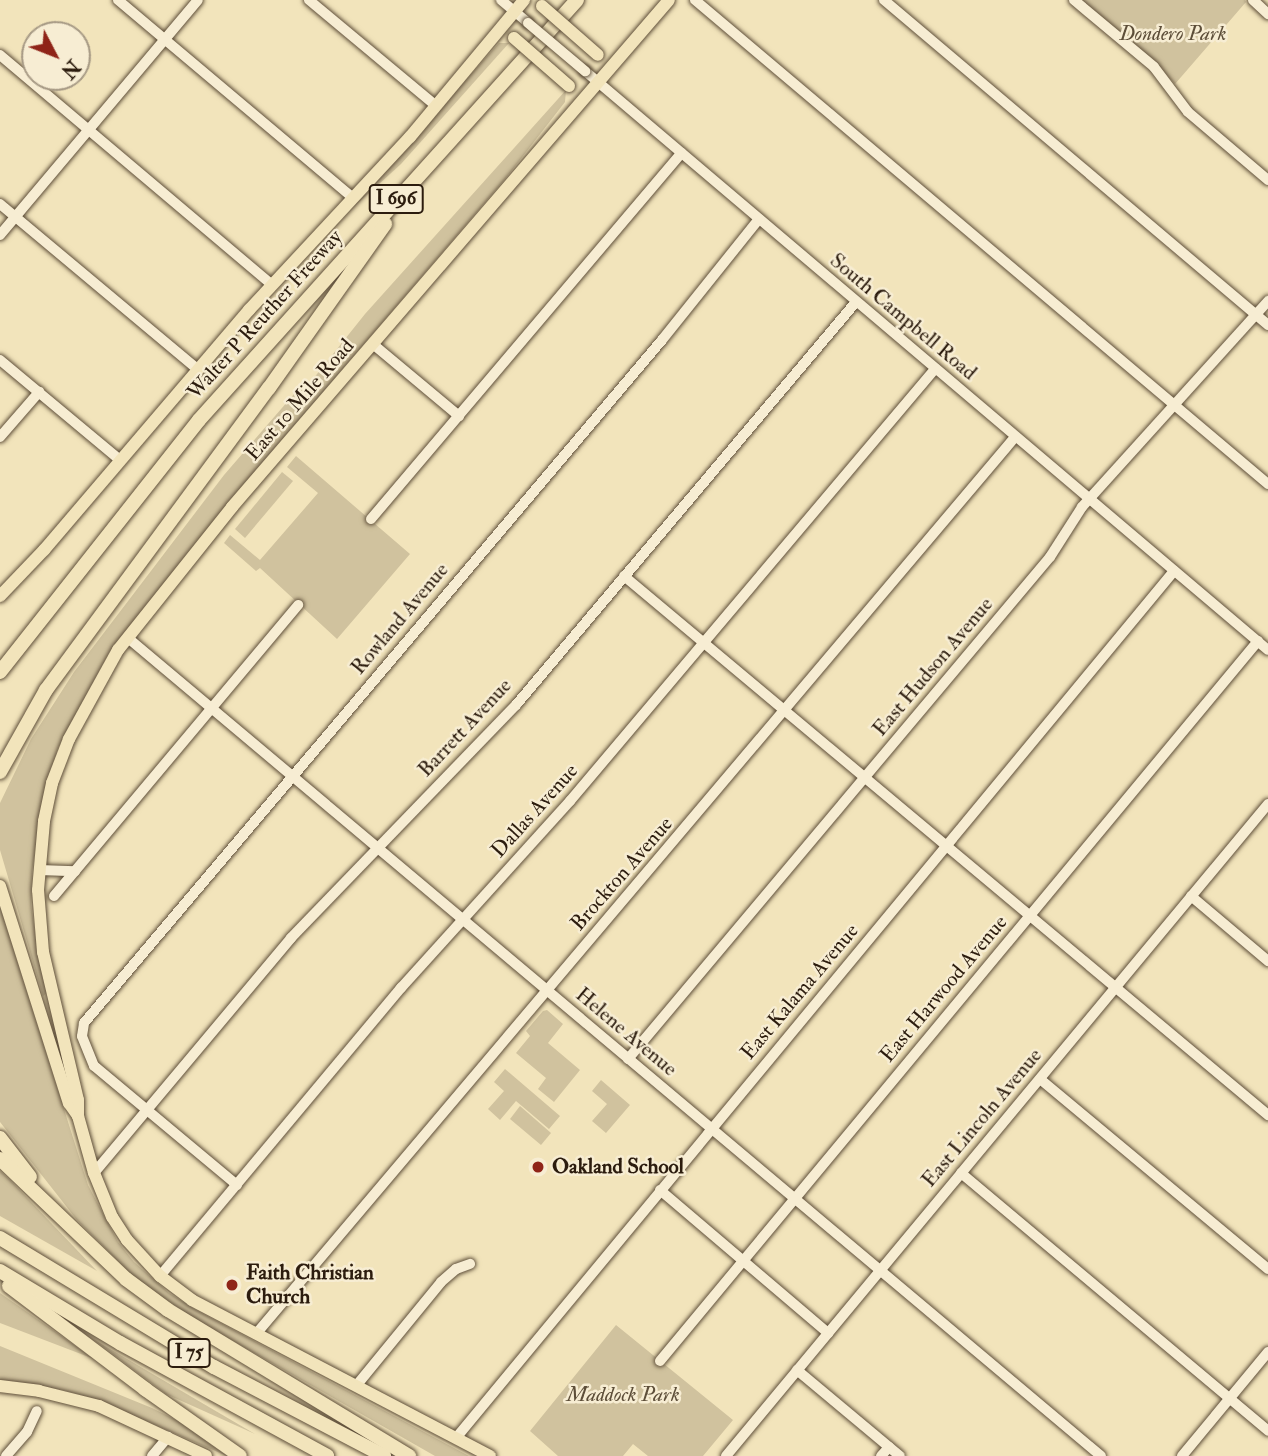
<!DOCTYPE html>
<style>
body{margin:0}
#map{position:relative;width:1268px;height:1456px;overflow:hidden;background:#f2e4bb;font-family:"IM FELL Double Pica",serif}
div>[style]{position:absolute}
.green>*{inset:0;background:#d0c29e}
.roads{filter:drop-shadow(0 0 2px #5e4e39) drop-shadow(0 0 2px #5e4e39)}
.minor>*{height:10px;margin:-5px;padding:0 5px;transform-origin:5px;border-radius:5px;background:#f7edd3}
.major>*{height:12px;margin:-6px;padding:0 6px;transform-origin:6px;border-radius:6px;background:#f2e4bb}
.highway>*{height:14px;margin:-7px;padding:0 7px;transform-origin:7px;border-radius:7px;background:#f2e4bb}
.bridges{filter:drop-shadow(0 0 2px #5e4e39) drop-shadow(0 0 2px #5e4e39)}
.minor-bridge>*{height:10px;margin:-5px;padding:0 5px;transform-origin:5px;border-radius:5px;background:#f7edd3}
.major-bridge>*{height:12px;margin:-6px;padding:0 6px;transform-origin:6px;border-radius:6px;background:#f2e4bb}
.dots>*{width:19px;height:19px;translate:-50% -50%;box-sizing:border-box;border:4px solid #f7edd3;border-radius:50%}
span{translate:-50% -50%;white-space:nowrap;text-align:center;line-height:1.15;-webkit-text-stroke:5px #f7edd3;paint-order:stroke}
.shield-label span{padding:2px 5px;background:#f7edd3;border:2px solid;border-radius:5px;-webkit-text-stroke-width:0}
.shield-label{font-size:19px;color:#2c1c0e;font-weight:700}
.park-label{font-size:21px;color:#5d4e39;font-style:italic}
.street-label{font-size:21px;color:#2c1c0e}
.poi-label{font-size:21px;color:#2c1c0e;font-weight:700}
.left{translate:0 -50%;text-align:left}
.north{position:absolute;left:21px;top:21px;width:70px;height:70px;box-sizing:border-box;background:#f7edd3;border:2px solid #a69984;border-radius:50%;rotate:132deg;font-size:19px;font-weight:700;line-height:28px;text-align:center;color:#2c1c0e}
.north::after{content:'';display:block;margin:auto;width:24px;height:32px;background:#8f2418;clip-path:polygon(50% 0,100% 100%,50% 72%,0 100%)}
</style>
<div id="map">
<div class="green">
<div style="clip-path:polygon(1081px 0,1245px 0,1246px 2px,1175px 84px,1154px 61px)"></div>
<div style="clip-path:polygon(499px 43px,509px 43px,401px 164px,345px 215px)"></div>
<div style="clip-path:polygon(566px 90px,565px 102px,505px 179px,228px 503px,110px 651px,58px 748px,43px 798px,32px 871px,31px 905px,38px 954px,47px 993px,43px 996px,0 850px,0 803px,31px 739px,74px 672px,224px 475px,301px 386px,305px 389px,365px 314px)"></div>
<div style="clip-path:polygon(296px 456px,410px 554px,337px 639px,260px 568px,256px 571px,224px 543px,230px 535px,260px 560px,318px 493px,287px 467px)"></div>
<div style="clip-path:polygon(282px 472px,293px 481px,245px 538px,235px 529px)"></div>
<div style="clip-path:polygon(0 907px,88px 1185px,118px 1242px,134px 1262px,169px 1293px,196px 1310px,469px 1456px,435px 1456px,193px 1318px,135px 1278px,77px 1220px,0 1122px)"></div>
<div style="clip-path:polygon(547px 1010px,563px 1024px,548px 1043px,580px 1070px,554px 1102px,538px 1089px,546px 1078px,516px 1053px,530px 1036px,526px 1031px,543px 1011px)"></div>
<div style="clip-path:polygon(505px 1069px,560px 1116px,549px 1129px,516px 1101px,500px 1120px,488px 1109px,504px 1091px,494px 1082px)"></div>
<div style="clip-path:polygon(601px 1080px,630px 1105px,606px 1133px,592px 1121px,607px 1104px,592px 1091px)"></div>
<div style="clip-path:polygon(520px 1106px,551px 1133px,541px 1145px,510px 1119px)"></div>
<div style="clip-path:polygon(0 1171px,10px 1180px,97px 1271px,0 1216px)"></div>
<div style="clip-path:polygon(0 1293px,94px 1359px,0 1323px)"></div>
<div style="clip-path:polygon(616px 1325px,733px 1420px,703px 1456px,648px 1456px,633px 1444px,623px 1456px,558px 1456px,530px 1431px)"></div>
<div style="clip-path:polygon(93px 1339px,255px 1434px,166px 1394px)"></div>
<div style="clip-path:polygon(0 1346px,152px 1408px,180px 1422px,227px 1456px,95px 1399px,63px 1390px,0 1380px)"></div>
</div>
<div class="roads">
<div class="minor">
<div style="left:118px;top:0;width:307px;rotate:40.1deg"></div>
<div style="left:309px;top:0;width:165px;rotate:39.8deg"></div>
<div style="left:501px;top:0;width:35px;rotate:40deg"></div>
<div style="left:695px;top:0;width:750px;rotate:40.19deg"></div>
<div style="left:884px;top:0;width:503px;rotate:40.24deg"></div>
<div style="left:1074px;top:0;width:104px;rotate:39.9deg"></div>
<div style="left:1154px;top:67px;width:56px;rotate:52.9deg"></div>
<div style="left:1188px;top:112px;width:105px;rotate:40.4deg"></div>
<div style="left:1253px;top:0;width:21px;rotate:43deg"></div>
<div style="left:0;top:55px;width:356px;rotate:40.2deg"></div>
<div style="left:585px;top:71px;width:895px;rotate:40.29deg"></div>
<div style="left:0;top:204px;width:257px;rotate:39.9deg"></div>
<div style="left:0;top:235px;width:307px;rotate:-49.9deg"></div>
<div style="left:374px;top:345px;width:111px;rotate:39.9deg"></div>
<div style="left:0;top:360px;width:156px;rotate:39.8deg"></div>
<div style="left:0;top:437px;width:60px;rotate:-49.1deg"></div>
<div style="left:371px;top:519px;width:480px;rotate:-49.7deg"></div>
<div style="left:624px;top:576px;width:840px;rotate:39.93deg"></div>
<div style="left:128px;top:638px;width:1271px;rotate:40.05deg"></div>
<div style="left:39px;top:870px;width:36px;rotate:2deg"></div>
<div style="left:54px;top:896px;width:380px;rotate:-50deg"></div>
<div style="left:1191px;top:896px;width:101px;rotate:40.2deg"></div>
<div style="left:628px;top:1059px;width:656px;rotate:-49.95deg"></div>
<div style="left:1050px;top:557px;width:59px;rotate:-57.4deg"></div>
<div style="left:1082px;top:507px;width:278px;rotate:-47.9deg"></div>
<div style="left:1040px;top:1079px;width:297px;rotate:39.8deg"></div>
<div style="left:94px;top:1173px;width:307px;rotate:-50deg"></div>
<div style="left:291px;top:938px;width:324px;rotate:-46deg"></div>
<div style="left:516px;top:705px;width:527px;rotate:-49.85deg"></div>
<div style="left:961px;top:1173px;width:401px;rotate:40deg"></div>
<div style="left:237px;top:1185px;width:186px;rotate:-140.2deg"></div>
<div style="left:94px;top:1066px;width:32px;rotate:-112deg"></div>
<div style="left:82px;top:1036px;width:13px;rotate:-81deg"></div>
<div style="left:84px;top:1023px;width:895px;rotate:-49.76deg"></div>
<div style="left:662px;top:340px;width:155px;rotate:-51.3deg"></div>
<div style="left:660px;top:1190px;width:221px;rotate:40.4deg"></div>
<div style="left:160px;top:1276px;width:376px;rotate:-50.1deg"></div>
<div style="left:401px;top:988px;width:252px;rotate:-47.9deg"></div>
<div style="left:570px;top:801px;width:566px;rotate:-49.81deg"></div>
<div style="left:256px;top:1334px;width:1175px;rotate:-49.76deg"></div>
<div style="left:660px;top:1361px;width:936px;rotate:-50.29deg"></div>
<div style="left:797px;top:1370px;width:134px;rotate:39.9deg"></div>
<div style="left:356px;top:1386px;width:134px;rotate:-50.7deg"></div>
<div style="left:441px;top:1282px;width:20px;rotate:-41deg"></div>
<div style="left:456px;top:1269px;width:15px;rotate:-20deg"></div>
<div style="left:456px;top:1438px;width:1126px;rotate:-50.37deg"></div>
<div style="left:6px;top:1456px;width:32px;rotate:-49deg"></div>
<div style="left:27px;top:1432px;width:23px;rotate:-65deg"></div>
<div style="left:152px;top:1456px;width:25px;rotate:-50deg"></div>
<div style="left:726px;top:1456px;width:848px;rotate:-50.26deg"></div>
<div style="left:881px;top:1456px;width:12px;rotate:-48deg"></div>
<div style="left:1182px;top:1456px;width:135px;rotate:-50.4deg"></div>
</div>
<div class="major">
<div style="left:0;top:596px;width:64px;rotate:-46.3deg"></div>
<div style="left:44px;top:550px;width:316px;rotate:-49.5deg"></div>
<div style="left:249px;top:310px;width:236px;rotate:-47.1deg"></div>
<div style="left:410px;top:137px;width:178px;rotate:-50.2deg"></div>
<div style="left:0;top:886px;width:228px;rotate:72.4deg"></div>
<div style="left:69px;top:1103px;width:16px;rotate:55deg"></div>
<div style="left:0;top:1386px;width:39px;rotate:7deg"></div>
<div style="left:39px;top:1391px;width:62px;rotate:14deg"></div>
<div style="left:99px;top:1406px;width:118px;rotate:25deg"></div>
<div style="left:490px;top:1456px;width:336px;rotate:-152.4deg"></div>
<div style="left:192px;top:1300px;width:40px;rotate:-143deg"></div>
<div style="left:160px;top:1276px;width:49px;rotate:-132.5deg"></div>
<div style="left:127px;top:1240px;width:27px;rotate:-123deg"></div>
<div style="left:112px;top:1217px;width:48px;rotate:-112.2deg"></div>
<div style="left:94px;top:1173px;width:59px;rotate:-105.7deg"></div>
<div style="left:78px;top:1116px;width:16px;rotate:-90deg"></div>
<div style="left:78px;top:1100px;width:152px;rotate:-103.3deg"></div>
<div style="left:43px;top:952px;width:62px;rotate:-94.6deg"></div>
<div style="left:38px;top:890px;width:69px;rotate:-85deg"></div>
<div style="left:44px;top:821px;width:39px;rotate:-78deg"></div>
<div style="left:52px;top:783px;width:47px;rotate:-68.9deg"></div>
<div style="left:69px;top:739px;width:102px;rotate:-61.2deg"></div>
<div style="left:118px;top:650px;width:183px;rotate:-51.4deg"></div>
<div style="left:232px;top:507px;width:669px;rotate:-49.24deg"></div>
</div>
<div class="highway">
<div style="left:0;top:672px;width:321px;rotate:-51.7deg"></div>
<div style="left:199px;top:420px;width:565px;rotate:-48.01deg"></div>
<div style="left:0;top:772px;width:94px;rotate:-60.7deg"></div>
<div style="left:46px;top:690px;width:375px;rotate:-53.6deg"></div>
<div style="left:269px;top:388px;width:201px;rotate:-54.7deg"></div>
<div style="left:0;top:1138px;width:49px;rotate:52.4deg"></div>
<div style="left:0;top:1159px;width:174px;rotate:43.6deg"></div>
<div style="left:126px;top:1279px;width:52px;rotate:36.4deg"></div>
<div style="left:168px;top:1310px;width:282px;rotate:31.2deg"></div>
<div style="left:0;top:1238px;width:250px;rotate:31.1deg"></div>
<div style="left:214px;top:1367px;width:192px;rotate:27.6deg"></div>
<div style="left:0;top:1271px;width:140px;rotate:31deg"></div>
<div style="left:120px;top:1343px;width:236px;rotate:28.6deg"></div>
<div style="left:9px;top:1286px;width:171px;rotate:37.1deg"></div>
<div style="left:145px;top:1389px;width:116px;rotate:35.2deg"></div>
</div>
</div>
<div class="bridges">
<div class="minor-bridge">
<div style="left:528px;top:23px;width:75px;rotate:40.1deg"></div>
</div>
<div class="major-bridge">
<div style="left:542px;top:6px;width:74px;rotate:41.2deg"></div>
<div style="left:514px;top:38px;width:73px;rotate:41.1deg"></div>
</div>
</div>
<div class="dots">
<div style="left:538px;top:1167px;background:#8f2418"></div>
<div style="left:232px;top:1285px;background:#8f2418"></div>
</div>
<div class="shield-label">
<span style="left:396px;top:199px">I 696</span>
<span style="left:189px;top:1353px">I 75</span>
</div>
<div class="park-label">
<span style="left:1173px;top:34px">Dondero Park</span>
<span style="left:623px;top:1395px">Maddock Park</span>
</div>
<div class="street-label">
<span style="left:265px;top:315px;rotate:-48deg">Walter P Reuther Freeway</span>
<span style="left:903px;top:317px;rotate:40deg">South Campbell Road</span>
<span style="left:300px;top:400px;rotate:-49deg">East 10 Mile Road</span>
<span style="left:400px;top:619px;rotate:-50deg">Rowland Avenue</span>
<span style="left:933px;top:667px;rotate:-50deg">East Hudson Avenue</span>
<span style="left:465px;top:728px;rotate:-47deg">Barrett Avenue</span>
<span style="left:535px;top:811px;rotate:-48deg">Dallas Avenue</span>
<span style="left:622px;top:874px;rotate:-49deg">Brockton Avenue</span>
<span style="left:944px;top:989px;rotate:-50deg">East Harwood Avenue</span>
<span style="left:800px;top:992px;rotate:-50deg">East Kalama Avenue</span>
<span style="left:626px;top:1032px;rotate:40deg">Helene Avenue</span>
<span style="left:982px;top:1118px;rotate:-50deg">East Lincoln Avenue</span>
</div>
<div class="poi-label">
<span class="left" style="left:552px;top:1167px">Oakland School</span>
<span class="left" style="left:246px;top:1285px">Faith Christian<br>Church</span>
</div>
<div class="north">N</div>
</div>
